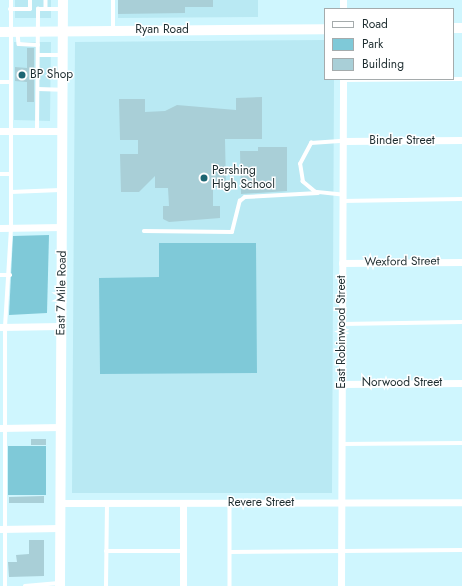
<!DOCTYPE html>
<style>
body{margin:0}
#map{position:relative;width:462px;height:586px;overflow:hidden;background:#cff6fe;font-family:Jost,sans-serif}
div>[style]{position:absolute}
.built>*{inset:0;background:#b9e9f3}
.green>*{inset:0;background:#7fc9d8}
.building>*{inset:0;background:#a9cfd7}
.lane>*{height:3.5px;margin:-1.75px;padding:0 1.75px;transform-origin:1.75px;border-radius:1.75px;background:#fff}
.street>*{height:7px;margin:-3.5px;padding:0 3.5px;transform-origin:3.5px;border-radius:3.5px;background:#fff}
.secondary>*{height:10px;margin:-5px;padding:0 5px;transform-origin:5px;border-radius:5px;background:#fff}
.dots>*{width:11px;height:11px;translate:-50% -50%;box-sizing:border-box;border:2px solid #fff;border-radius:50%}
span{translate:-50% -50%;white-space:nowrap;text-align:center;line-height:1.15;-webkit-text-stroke:3px #fff;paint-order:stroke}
.street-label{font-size:12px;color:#1e2d30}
.poi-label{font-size:12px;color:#1e2d30}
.left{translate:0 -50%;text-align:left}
.legend{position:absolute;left:324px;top:8px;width:130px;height:72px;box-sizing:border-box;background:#fff;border:1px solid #a5abac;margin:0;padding:5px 7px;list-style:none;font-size:12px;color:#1e2d30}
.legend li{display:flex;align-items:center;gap:8px;height:20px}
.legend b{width:20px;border:1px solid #a5abac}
</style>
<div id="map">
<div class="built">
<div style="clip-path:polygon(15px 0,51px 0,51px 18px,15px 18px)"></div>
<div style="clip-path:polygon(118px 0,258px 0,258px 17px,118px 18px)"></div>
<div style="clip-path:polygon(325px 40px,325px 79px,334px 79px,332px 493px,72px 493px,75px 42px)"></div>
<div style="clip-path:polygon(14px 42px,51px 42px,50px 121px,14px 120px)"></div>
</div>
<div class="green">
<div style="clip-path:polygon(49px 235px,47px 313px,9px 315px,13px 236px)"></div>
<div style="clip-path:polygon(159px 243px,256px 243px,257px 373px,100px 374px,99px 278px,159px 277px)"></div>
<div style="clip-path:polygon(8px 446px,46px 446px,46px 495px,8px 495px)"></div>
</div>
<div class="building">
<div style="clip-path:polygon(118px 0,213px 0,213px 7px,185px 7px,185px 13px,118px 14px)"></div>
<div style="clip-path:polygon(27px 48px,34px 48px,34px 102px,27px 102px,27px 82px,15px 81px,15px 67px,27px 68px)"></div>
<div style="clip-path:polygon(262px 97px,262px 139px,225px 139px,226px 187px,213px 187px,213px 206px,220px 206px,220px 218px,169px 222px,163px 219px,163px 206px,169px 206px,168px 188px,155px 188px,155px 176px,139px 192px,121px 192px,120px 154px,138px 154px,138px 140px,120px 140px,119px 99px,145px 99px,145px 112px,165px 111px,177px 105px,236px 110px,236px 98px)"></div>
<div style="clip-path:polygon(258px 147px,287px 147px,287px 191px,241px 194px,240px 151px,258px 151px)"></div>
<div style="clip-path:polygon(31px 439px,46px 439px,46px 445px,31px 445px)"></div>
<div style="clip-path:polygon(44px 496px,44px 503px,9px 503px,9px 497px)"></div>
<div style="clip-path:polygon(29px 540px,44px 540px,44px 576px,9px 577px,8px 562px,17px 562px,16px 555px,29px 554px)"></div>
</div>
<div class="lane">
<div style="left:46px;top:0;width:9px;rotate:90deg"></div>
<div style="left:46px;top:9px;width:16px"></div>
<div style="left:10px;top:9px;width:20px"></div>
<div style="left:30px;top:9px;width:9px;rotate:-90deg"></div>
<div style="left:113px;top:30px;width:30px;rotate:-90deg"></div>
<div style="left:18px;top:33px;width:11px;rotate:85deg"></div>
<div style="left:19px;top:44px;width:19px;rotate:3deg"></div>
<div style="left:38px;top:55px;width:23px"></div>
<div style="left:343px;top:80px;width:119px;rotate:-0.5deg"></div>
<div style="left:0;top:82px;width:10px"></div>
<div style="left:38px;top:89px;width:23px;rotate:2deg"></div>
<div style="left:37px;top:131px;width:122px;rotate:-89.5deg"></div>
<div style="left:38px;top:9px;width:8px"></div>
<div style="left:0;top:174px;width:11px"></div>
<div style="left:11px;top:192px;width:49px;rotate:-2.3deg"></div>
<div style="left:342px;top:195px;width:27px;rotate:-174deg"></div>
<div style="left:315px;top:192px;width:16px;rotate:-140deg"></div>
<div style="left:303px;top:182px;width:18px;rotate:-99deg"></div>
<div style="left:300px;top:164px;width:24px;rotate:-62deg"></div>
<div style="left:311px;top:143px;width:32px;rotate:-4deg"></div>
<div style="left:342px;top:201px;width:120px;rotate:-1deg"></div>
<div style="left:144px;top:231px;width:88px;rotate:0.7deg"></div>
<div style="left:232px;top:232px;width:32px;rotate:-76deg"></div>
<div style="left:240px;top:201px;width:6px;rotate:-39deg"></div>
<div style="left:245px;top:197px;width:73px;rotate:-3.1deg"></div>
<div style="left:0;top:275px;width:10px"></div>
<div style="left:342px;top:324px;width:120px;rotate:-1deg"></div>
<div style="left:341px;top:444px;width:121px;rotate:-0.5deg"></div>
<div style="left:230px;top:503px;width:83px;rotate:90deg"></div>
<div style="left:106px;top:551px;width:77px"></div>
<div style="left:230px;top:552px;width:232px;rotate:-0.5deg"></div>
<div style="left:5px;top:586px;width:259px;rotate:-90deg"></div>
<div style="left:5px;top:327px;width:99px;rotate:-86.5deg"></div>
<div style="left:11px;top:228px;width:228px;rotate:-90deg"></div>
<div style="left:25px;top:586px;width:34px;rotate:-5deg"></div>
<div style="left:106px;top:586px;width:83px;rotate:-89.3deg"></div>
</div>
<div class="street">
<div style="left:343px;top:0;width:9px;rotate:90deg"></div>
<div style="left:0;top:131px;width:63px"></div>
<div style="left:343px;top:141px;width:119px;rotate:-0.5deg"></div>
<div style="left:0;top:228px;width:62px;rotate:-0.9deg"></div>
<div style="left:342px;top:263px;width:120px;rotate:-0.5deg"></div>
<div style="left:0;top:327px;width:61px;rotate:-0.9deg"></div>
<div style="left:342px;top:384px;width:120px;rotate:-0.5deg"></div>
<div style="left:0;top:428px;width:61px;rotate:-0.9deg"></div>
<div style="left:60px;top:503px;width:402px;rotate:-0.1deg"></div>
<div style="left:0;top:529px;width:60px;rotate:-1deg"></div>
<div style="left:183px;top:586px;width:83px;rotate:-90deg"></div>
<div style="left:341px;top:586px;width:507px;rotate:-89.77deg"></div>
</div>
<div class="secondary">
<div style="left:453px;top:28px;width:9px"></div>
<div style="left:0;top:32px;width:325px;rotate:-0.5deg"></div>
<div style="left:60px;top:586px;width:586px;rotate:-89.71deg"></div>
</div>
<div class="dots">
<div style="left:22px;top:75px;background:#1c6572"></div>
<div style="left:204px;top:178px;background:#1c6572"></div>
</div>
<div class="street-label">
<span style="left:162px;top:30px">Ryan Road</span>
<span style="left:402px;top:141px">Binder Street</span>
<span style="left:402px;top:262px;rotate:-1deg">Wexford Street</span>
<span style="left:62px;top:293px;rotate:-89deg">East 7 Mile Road</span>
<span style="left:342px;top:332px;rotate:-90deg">East Robinwood Street</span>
<span style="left:402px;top:383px">Norwood Street</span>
<span style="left:261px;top:503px">Revere Street</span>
</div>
<div class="poi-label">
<span class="left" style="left:30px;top:75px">BP Shop</span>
<span class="left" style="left:212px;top:178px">Pershing<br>High School</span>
</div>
<ul class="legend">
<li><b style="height:5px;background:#fff"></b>Road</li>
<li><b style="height:11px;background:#7fc9d8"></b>Park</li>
<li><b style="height:11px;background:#a9cfd7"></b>Building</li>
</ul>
</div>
